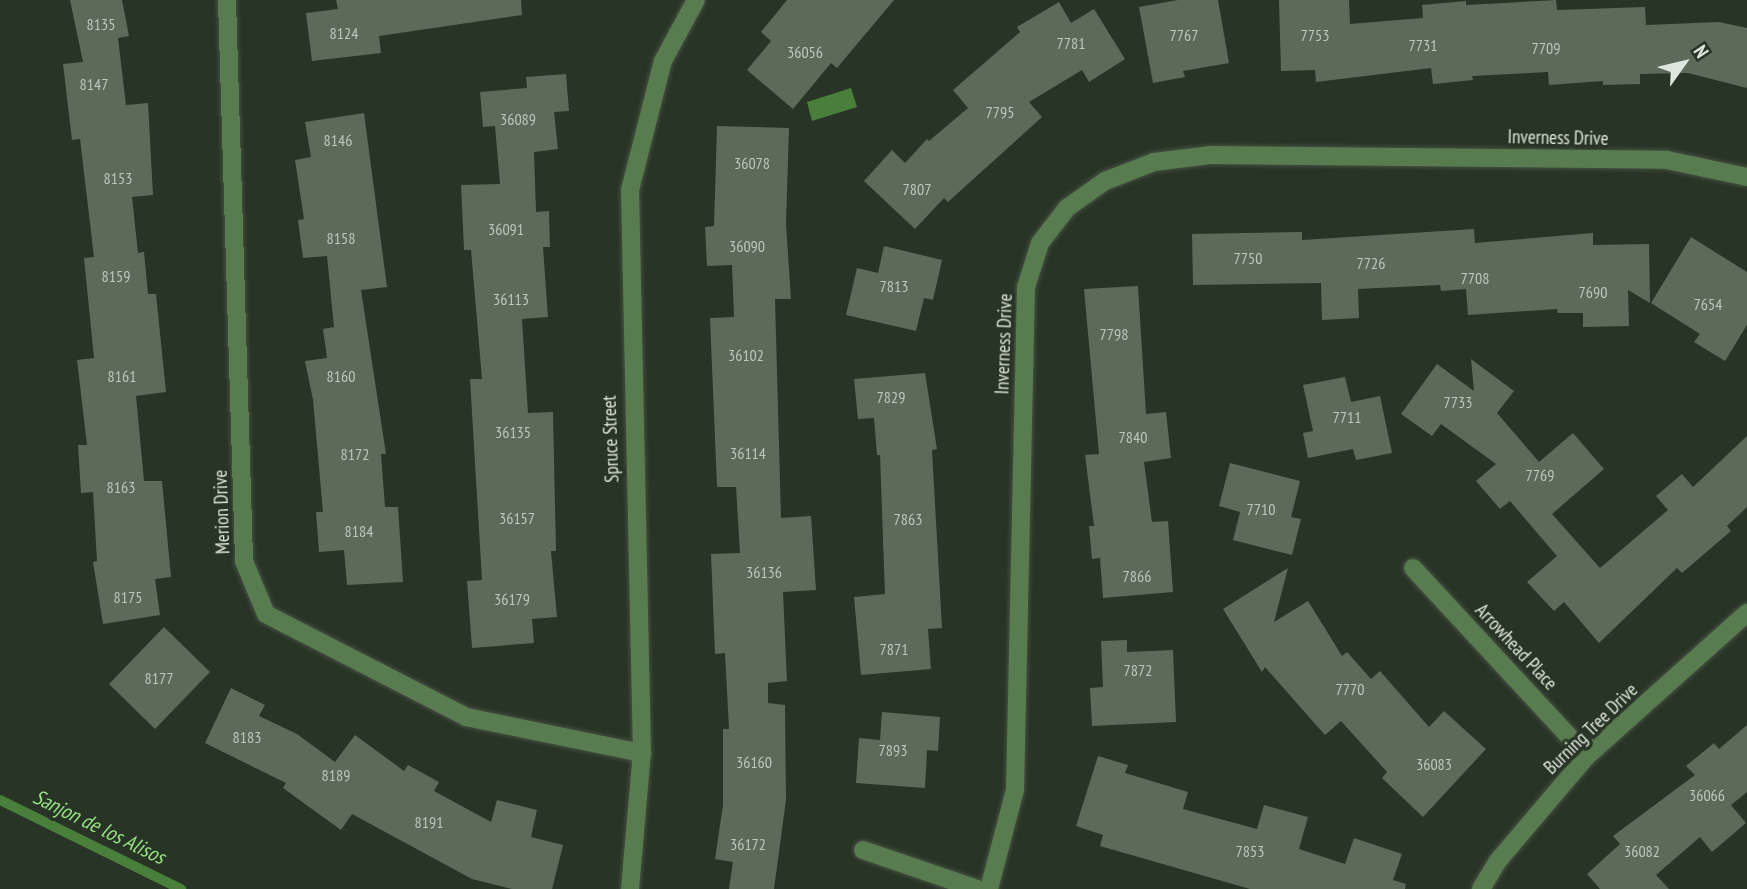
<!DOCTYPE html>
<style>
body{margin:0}
#map{position:relative;width:1747px;height:889px;overflow:hidden;background:#283425;font-family:"PT Sans Narrow",sans-serif}
div>[style]{position:absolute}
.water>*{inset:0;background:#497e3b}
.stream>*{height:10px;margin:-5px;padding:0 5px;transform-origin:5px;border-radius:5px;background:#497e3b}
.building>*{inset:0;background:#5d6a5a}
.roads{filter:drop-shadow(0 0 2px #455042) drop-shadow(0 0 2px #455042)}
.minor>*{height:18px;margin:-9px;padding:0 9px;transform-origin:9px;border-radius:9px;background:#587c50}
span{translate:-50% -50%;white-space:nowrap;text-align:center;line-height:1.15;-webkit-text-stroke:7px #283425;paint-order:stroke}
.number-label{font-size:16px;color:#bec7bc}
.number-label span{-webkit-text-stroke-width:0}
.street-label{font-size:19px;color:#dfe6dd}
.water-label{font-size:21px;color:#96e184;font-style:italic}
.north{position:absolute;left:1649px;top:28px;width:70px;height:70px;-webkit-text-stroke:5px #283425;paint-order:stroke;rotate:56deg;font-size:19px;font-weight:700;line-height:28px;text-align:center;color:#dfe6dd}
.north::after{content:'';display:block;margin:auto;width:24px;height:32px;background:#dfe6dd;clip-path:polygon(50% 0,100% 100%,50% 72%,0 100%)}
</style>
<div id="map">
<div class="water">
<div style="clip-path:polygon(851px 88px,857px 107px,812px 121px,807px 102px)"></div>
</div>
<div class="stream">
<div style="left:0;top:800px;width:202px;rotate:26.2deg"></div>
</div>
<div class="building">
<div style="clip-path:polygon(70px 0,122px 0,129px 36px,118px 38px,126px 105px,148px 103px,153px 195px,132px 197px,138px 253px,144px 252px,148px 294px,156px 294px,166px 392px,136px 396px,144px 481px,162px 481px,171px 577px,155px 579px,160px 615px,103px 624px,93px 562px,97px 561px,93px 492px,81px 493px,78px 445px,87px 445px,77px 360px,94px 358px,84px 258px,94px 257px,80px 139px,72px 140px,63px 64px,83px 62px)"></div>
<div style="clip-path:polygon(336px 0,521px 0,522px 15px,379px 36px,381px 53px,312px 61px,306px 13px,338px 9px)"></div>
<div style="clip-path:polygon(787px 0,894px 0,837px 68px,831px 63px,793px 109px,747px 70px,771px 41px,761px 32px)"></div>
<div style="clip-path:polygon(1178px 0,1218px 0,1229px 63px,1183px 71px,1185px 77px,1153px 83px,1139px 7px)"></div>
<div style="clip-path:polygon(1279px 0,1349px 0,1350px 24px,1423px 18px,1422px 5px,1466px 1px,1466px 5px,1556px 0,1557px 10px,1645px 7px,1646px 25px,1719px 22px,1747px 28px,1747px 88px,1688px 73px,1640px 74px,1640px 84px,1603px 85px,1603px 81px,1549px 85px,1548px 72px,1472px 76px,1473px 80px,1433px 84px,1431px 68px,1316px 82px,1315px 70px,1281px 71px)"></div>
<div style="clip-path:polygon(1059px 2px,1071px 23px,1094px 9px,1125px 59px,1089px 82px,1082px 70px,1029px 102px,1042px 117px,948px 202px,944px 198px,915px 229px,864px 181px,892px 150px,905px 163px,927px 139px,929px 141px,968px 108px,953px 90px,1020px 32px,1017px 27px)"></div>
<div style="clip-path:polygon(566px 74px,569px 111px,554px 112px,558px 149px,534px 152px,536px 212px,549px 211px,550px 247px,543px 247px,548px 317px,522px 319px,528px 413px,553px 412px,556px 551px,551px 551px,557px 617px,532px 619px,534px 643px,472px 648px,467px 581px,482px 580px,470px 379px,482px 379px,471px 250px,464px 250px,461px 185px,500px 184px,495px 126px,483px 127px,480px 92px,527px 88px,526px 77px)"></div>
<div style="clip-path:polygon(364px 113px,387px 287px,361px 290px,386px 454px,381px 454px,385px 507px,398px 507px,403px 582px,347px 585px,344px 550px,319px 552px,316px 512px,323px 512px,313px 400px,305px 361px,327px 358px,323px 329px,334px 327px,327px 256px,303px 258px,298px 220px,304px 219px,295px 160px,311px 157px,305px 122px)"></div>
<div style="clip-path:polygon(717px 126px,789px 128px,786px 224px,791px 299px,775px 299px,781px 518px,811px 516px,816px 590px,783px 592px,787px 681px,768px 683px,768px 703px,785px 705px,786px 800px,774px 889px,729px 889px,733px 862px,715px 859px,723px 805px,723px 729px,729px 729px,725px 653px,715px 654px,711px 554px,740px 553px,736px 487px,717px 487px,710px 318px,734px 317px,732px 265px,707px 266px,705px 227px,714px 226px)"></div>
<div style="clip-path:polygon(1474px 229px,1475px 243px,1593px 233px,1593px 245px,1649px 244px,1650px 303px,1628px 290px,1629px 326px,1583px 327px,1583px 313px,1558px 313px,1557px 309px,1468px 315px,1466px 289px,1441px 291px,1440px 285px,1358px 289px,1359px 318px,1322px 320px,1321px 283px,1193px 285px,1192px 234px,1302px 232px,1302px 240px)"></div>
<div style="clip-path:polygon(1691px 237px,1747px 272px,1747px 325px,1725px 361px,1694px 342px,1700px 334px,1651px 303px)"></div>
<div style="clip-path:polygon(884px 246px,942px 260px,933px 300px,924px 298px,916px 331px,846px 315px,857px 268px,878px 273px)"></div>
<div style="clip-path:polygon(1138px 286px,1146px 414px,1166px 412px,1171px 458px,1144px 462px,1152px 522px,1168px 521px,1173px 592px,1103px 598px,1100px 558px,1092px 559px,1089px 526px,1094px 526px,1085px 455px,1099px 454px,1084px 289px)"></div>
<div style="clip-path:polygon(1471px 359px,1514px 391px,1497px 413px,1539px 462px,1573px 433px,1604px 469px,1552px 514px,1600px 568px,1668px 510px,1656px 496px,1682px 474px,1693px 487px,1747px 436px,1747px 507px,1727px 526px,1731px 531px,1682px 573px,1677px 568px,1599px 643px,1564px 602px,1554px 611px,1527px 582px,1557px 556px,1510px 501px,1500px 509px,1476px 481px,1496px 464px,1441px 424px,1432px 436px,1401px 414px,1437px 364px,1474px 391px)"></div>
<div style="clip-path:polygon(925px 373px,937px 449px,932px 450px,942px 628px,928px 629px,931px 669px,861px 675px,854px 597px,885px 594px,880px 455px,877px 455px,874px 418px,858px 419px,854px 379px)"></div>
<div style="clip-path:polygon(1345px 377px,1351px 402px,1380px 396px,1392px 453px,1356px 460px,1353px 449px,1308px 458px,1303px 433px,1313px 431px,1303px 385px)"></div>
<div style="clip-path:polygon(1230px 463px,1300px 481px,1291px 517px,1301px 519px,1292px 555px,1233px 540px,1240px 512px,1219px 506px)"></div>
<div style="clip-path:polygon(1288px 568px,1274px 622px,1308px 601px,1342px 656px,1347px 652px,1371px 679px,1380px 671px,1429px 727px,1444px 711px,1486px 749px,1423px 817px,1382px 778px,1387px 772px,1341px 721px,1325px 735px,1265px 667px,1262px 672px,1223px 609px)"></div>
<div style="clip-path:polygon(164px 627px,210px 672px,155px 729px,109px 684px)"></div>
<div style="clip-path:polygon(1127px 640px,1127px 652px,1173px 650px,1176px 722px,1092px 726px,1090px 688px,1103px 687px,1101px 641px)"></div>
<div style="clip-path:polygon(231px 688px,265px 705px,259px 716px,297px 734px,335px 762px,355px 735px,404px 771px,408px 765px,439px 782px,434px 791px,491px 822px,497px 800px,537px 810px,531px 837px,563px 845px,552px 889px,512px 889px,472px 879px,352px 814px,341px 830px,283px 788px,286px 783px,205px 743px)"></div>
<div style="clip-path:polygon(882px 712px,940px 717px,938px 751px,927px 750px,925px 788px,856px 783px,859px 738px,880px 740px)"></div>
<div style="clip-path:polygon(1747px 725px,1747px 792px,1731px 805px,1746px 823px,1712px 852px,1700px 837px,1656px 875px,1669px 889px,1600px 889px,1587px 874px,1620px 844px,1613px 836px,1695px 775px,1686px 766px,1714px 743px,1719px 749px)"></div>
<div style="clip-path:polygon(1098px 756px,1128px 765px,1125px 773px,1188px 792px,1183px 809px,1257px 829px,1264px 805px,1308px 817px,1299px 849px,1345px 864px,1354px 838px,1402px 854px,1393px 880px,1406px 884px,1405px 889px,1250px 889px,1100px 846px,1103px 835px,1076px 826px)"></div>
</div>
<div class="roads">
<div class="minor">
<div style="left:227px;top:0;width:561px;rotate:88.26deg"></div>
<div style="left:244px;top:561px;width:57px;rotate:67.5deg"></div>
<div style="left:266px;top:614px;width:225px;rotate:27.2deg"></div>
<div style="left:466px;top:717px;width:180px;rotate:11.6deg"></div>
<div style="left:1413px;top:568px;width:256px;rotate:47.2deg"></div>
<div style="left:863px;top:850px;width:120px;rotate:18.9deg"></div>
<div style="left:630px;top:889px;width:137px;rotate:-85deg"></div>
<div style="left:642px;top:753px;width:563px;rotate:-91.22deg"></div>
<div style="left:630px;top:190px;width:133px;rotate:-75.7deg"></div>
<div style="left:663px;top:61px;width:69px;rotate:-61.6deg"></div>
<div style="left:989px;top:889px;width:102px;rotate:-75.3deg"></div>
<div style="left:1015px;top:790px;width:503px;rotate:-88.75deg"></div>
<div style="left:1026px;top:287px;width:46px;rotate:-72.3deg"></div>
<div style="left:1040px;top:243px;width:44px;rotate:-52.4deg"></div>
<div style="left:1067px;top:208px;width:47px;rotate:-35.4deg"></div>
<div style="left:1105px;top:181px;width:53px;rotate:-21.2deg"></div>
<div style="left:1154px;top:162px;width:56px;rotate:-7.1deg"></div>
<div style="left:1210px;top:155px;width:457px;rotate:0.6deg"></div>
<div style="left:1667px;top:160px;width:82px;rotate:12deg"></div>
<div style="left:1481px;top:889px;width:31px;rotate:-59deg"></div>
<div style="left:1497px;top:862px;width:139px;rotate:-49.7deg"></div>
<div style="left:1587px;top:756px;width:215px;rotate:-41.8deg"></div>
</div>
</div>
<div class="number-label">
<span style="left:101px;top:24px">8135</span>
<span style="left:344px;top:33px">8124</span>
<span style="left:1184px;top:35px">7767</span>
<span style="left:1315px;top:35px">7753</span>
<span style="left:1071px;top:43px">7781</span>
<span style="left:1423px;top:45px">7731</span>
<span style="left:1546px;top:48px">7709</span>
<span style="left:805px;top:52px">36056</span>
<span style="left:94px;top:84px">8147</span>
<span style="left:1000px;top:112px">7795</span>
<span style="left:518px;top:119px">36089</span>
<span style="left:338px;top:140px">8146</span>
<span style="left:752px;top:163px">36078</span>
<span style="left:118px;top:178px">8153</span>
<span style="left:917px;top:189px">7807</span>
<span style="left:506px;top:229px">36091</span>
<span style="left:341px;top:238px">8158</span>
<span style="left:747px;top:246px">36090</span>
<span style="left:1248px;top:258px">7750</span>
<span style="left:1371px;top:263px">7726</span>
<span style="left:116px;top:276px">8159</span>
<span style="left:1475px;top:278px">7708</span>
<span style="left:894px;top:286px">7813</span>
<span style="left:1593px;top:292px">7690</span>
<span style="left:511px;top:299px">36113</span>
<span style="left:1708px;top:304px">7654</span>
<span style="left:1114px;top:334px">7798</span>
<span style="left:746px;top:355px">36102</span>
<span style="left:122px;top:376px">8161</span>
<span style="left:341px;top:376px">8160</span>
<span style="left:891px;top:397px">7829</span>
<span style="left:1458px;top:402px">7733</span>
<span style="left:1347px;top:417px">7711</span>
<span style="left:513px;top:432px">36135</span>
<span style="left:1133px;top:437px">7840</span>
<span style="left:748px;top:453px">36114</span>
<span style="left:355px;top:454px">8172</span>
<span style="left:1540px;top:475px">7769</span>
<span style="left:121px;top:487px">8163</span>
<span style="left:1261px;top:509px">7710</span>
<span style="left:517px;top:518px">36157</span>
<span style="left:908px;top:519px">7863</span>
<span style="left:359px;top:531px">8184</span>
<span style="left:764px;top:572px">36136</span>
<span style="left:1137px;top:576px">7866</span>
<span style="left:128px;top:597px">8175</span>
<span style="left:512px;top:599px">36179</span>
<span style="left:894px;top:649px">7871</span>
<span style="left:1138px;top:670px">7872</span>
<span style="left:159px;top:678px">8177</span>
<span style="left:1350px;top:689px">7770</span>
<span style="left:247px;top:737px">8183</span>
<span style="left:893px;top:750px">7893</span>
<span style="left:754px;top:762px">36160</span>
<span style="left:1434px;top:764px">36083</span>
<span style="left:336px;top:775px">8189</span>
<span style="left:1707px;top:795px">36066</span>
<span style="left:429px;top:822px">8191</span>
<span style="left:748px;top:844px">36172</span>
<span style="left:1250px;top:851px">7853</span>
<span style="left:1642px;top:851px">36082</span>
</div>
<div class="street-label">
<span style="left:1558px;top:138px;rotate:1deg">Inverness Drive</span>
<span style="left:1004px;top:344px;rotate:-88deg">Inverness Drive</span>
<span style="left:611px;top:439px;rotate:-92deg">Spruce Street</span>
<span style="left:222px;top:512px;rotate:-92deg">Merion Drive</span>
<span style="left:1516px;top:647px;rotate:47deg">Arrowhead Place</span>
<span style="left:1591px;top:729px;rotate:-44deg">Burning Tree Drive</span>
</div>
<div class="water-label">
<span style="left:99px;top:827px;rotate:26deg">Sanjon de los Alisos</span>
</div>
<div class="north">N</div>
</div>
